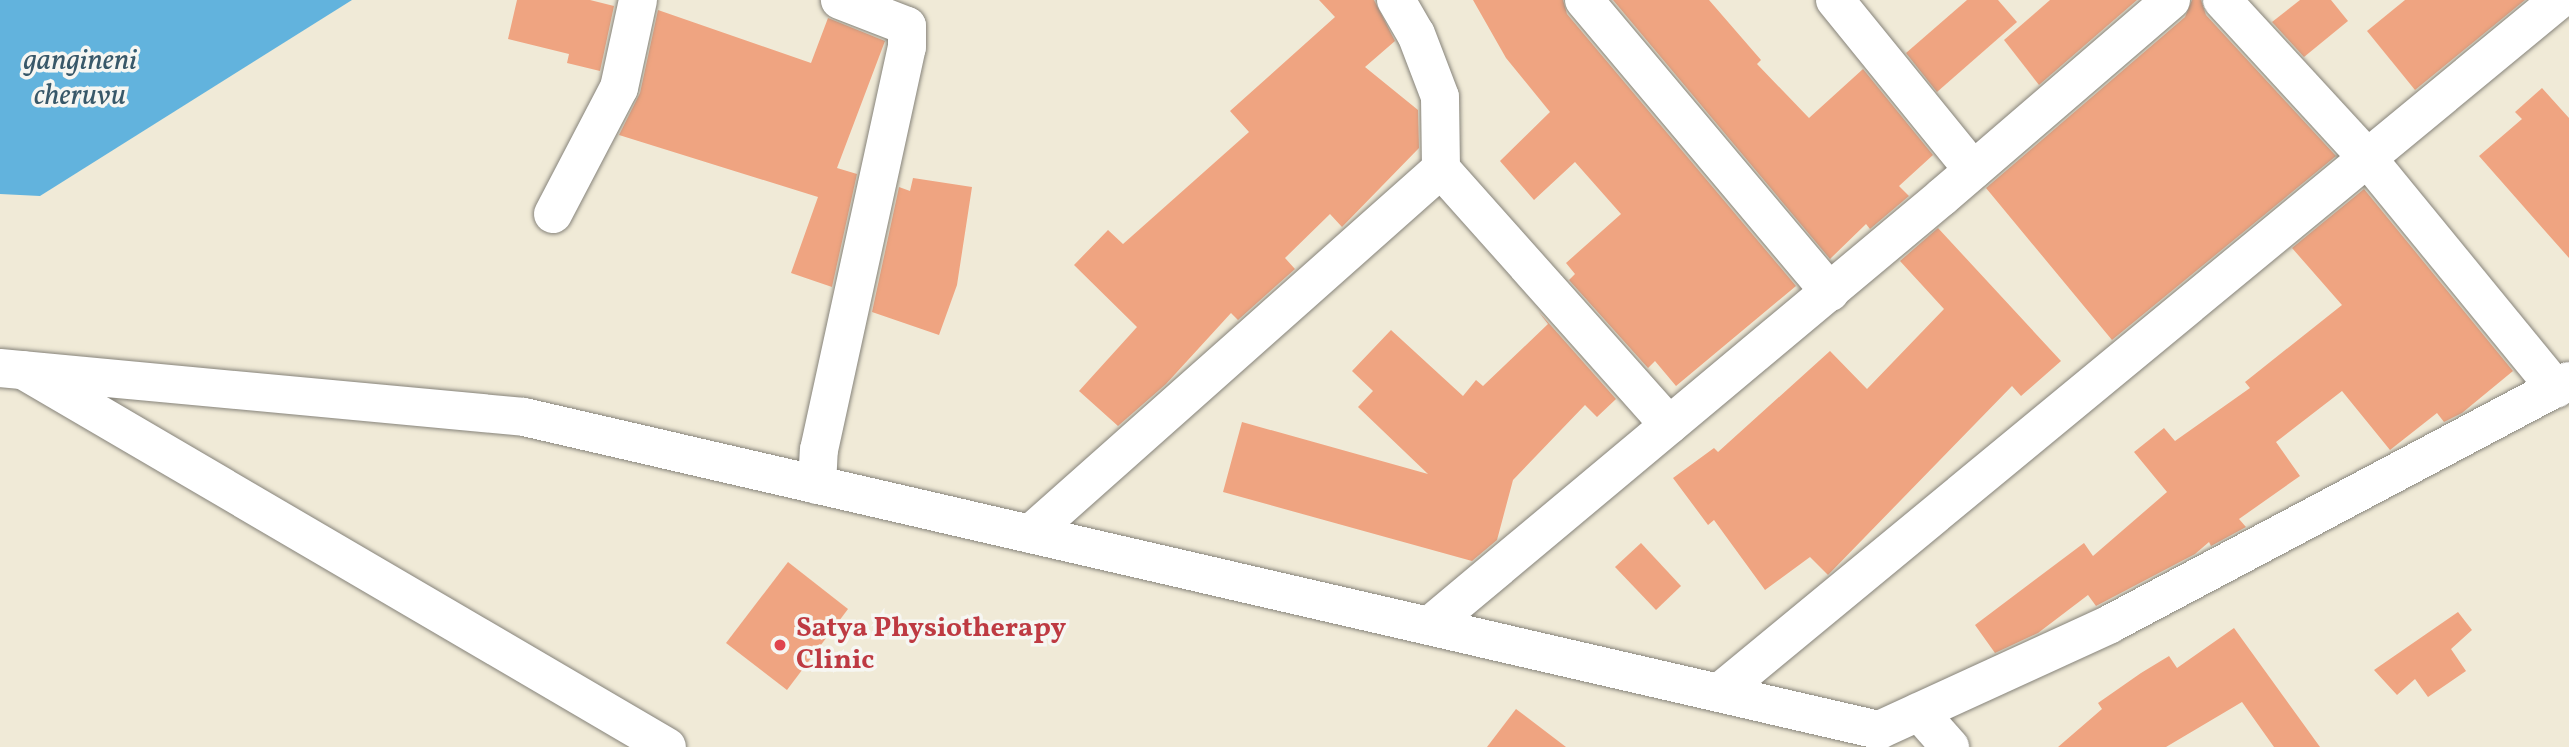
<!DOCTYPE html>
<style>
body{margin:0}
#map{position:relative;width:2569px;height:747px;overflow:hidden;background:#f0ead7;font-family:Vollkorn,serif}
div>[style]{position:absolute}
.water>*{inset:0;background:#62b3dd}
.building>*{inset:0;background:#efa481}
.roads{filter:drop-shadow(0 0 2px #86837a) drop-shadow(0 0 2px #86837a)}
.street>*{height:38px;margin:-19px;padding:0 19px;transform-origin:19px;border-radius:19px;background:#fff}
.highway>*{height:38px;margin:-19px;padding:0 19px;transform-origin:19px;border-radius:19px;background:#fff}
.dots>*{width:19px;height:19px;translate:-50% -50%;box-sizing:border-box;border:4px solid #f6f6f2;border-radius:50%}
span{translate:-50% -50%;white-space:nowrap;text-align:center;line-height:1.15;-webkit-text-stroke:7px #f6f6f2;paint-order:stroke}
.health-label{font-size:28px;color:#be3a42;font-weight:700}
.left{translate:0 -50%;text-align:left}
.water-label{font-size:30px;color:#385869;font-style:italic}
</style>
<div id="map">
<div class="water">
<div style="clip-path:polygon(0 0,352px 0,40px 196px,0 194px)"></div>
</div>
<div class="building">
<div style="clip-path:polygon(517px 0,590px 0,614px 6px,600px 71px,567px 63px,569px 54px,508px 39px)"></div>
<div style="clip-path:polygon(1319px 0,1374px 0,1395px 41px,1365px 67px,1418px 110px,1419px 148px,1342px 227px,1330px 214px,1285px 258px,1295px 269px,1238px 320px,1231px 313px,1166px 384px,1118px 426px,1079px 391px,1137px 327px,1074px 265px,1108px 230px,1123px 244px,1249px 132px,1230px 111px,1335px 17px)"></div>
<div style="clip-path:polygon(1473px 0,1563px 0,1567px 14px,1796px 286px,1676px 386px,1655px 361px,1648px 368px,1569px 280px,1575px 274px,1566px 263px,1621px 214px,1575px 162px,1534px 200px,1500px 161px,1550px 112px,1506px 58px)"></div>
<div style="clip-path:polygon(1613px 0,1709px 0,1761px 60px,1757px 64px,1809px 118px,1863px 69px,1933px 155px,1899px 186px,1909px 196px,1870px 229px,1866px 224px,1830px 259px)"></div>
<div style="clip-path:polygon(1967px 0,1998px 0,2017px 22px,1937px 92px,1906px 53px)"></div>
<div style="clip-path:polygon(2050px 0,2137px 0,2039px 85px,2004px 40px)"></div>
<div style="clip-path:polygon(2192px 0,2201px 0,2206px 15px,2336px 156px,2112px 340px,1986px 188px,2185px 17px)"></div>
<div style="clip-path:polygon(2300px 0,2331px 0,2348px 21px,2304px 57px,2272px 22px)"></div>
<div style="clip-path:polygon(2405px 0,2525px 0,2415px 90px,2367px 31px)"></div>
<div style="clip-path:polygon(658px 10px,811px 63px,828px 18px,885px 41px,837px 168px,857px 174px,832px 287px,791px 273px,818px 197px,619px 135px,640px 93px)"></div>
<div style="clip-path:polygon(2542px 88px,2569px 118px,2569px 258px,2479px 156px,2522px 119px,2515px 112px)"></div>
<div style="clip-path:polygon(913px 178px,972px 187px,957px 285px,939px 335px,872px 312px,899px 187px,910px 191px)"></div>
<div style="clip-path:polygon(2364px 189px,2513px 371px,2462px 413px,2444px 422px,2437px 413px,2390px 450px,2342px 391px,2276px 442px,2300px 476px,2239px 519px,2246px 527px,2211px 546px,2209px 542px,2195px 554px,2096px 606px,2088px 595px,2038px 633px,1995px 653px,1975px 625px,2084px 543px,2093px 556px,2167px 492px,2134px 452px,2164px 428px,2175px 441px,2250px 388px,2245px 382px,2342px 305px,2292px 248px)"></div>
<div style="clip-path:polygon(1938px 228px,2061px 361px,2021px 396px,2012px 386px,1828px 575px,1810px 557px,1765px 590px,1714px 520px,1708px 525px,1673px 478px,1714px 448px,1718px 452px,1830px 351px,1867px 389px,1944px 309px,1900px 261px)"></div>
<div style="clip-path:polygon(1538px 311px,1616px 399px,1597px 417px,1585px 405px,1513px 480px,1497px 540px,1472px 561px,1223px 492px,1242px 422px,1428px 474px,1358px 407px,1373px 391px,1352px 371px,1391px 330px,1463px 396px,1476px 380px,1483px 386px,1548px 324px)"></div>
<div style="clip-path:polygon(1641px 543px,1681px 586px,1656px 610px,1615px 567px)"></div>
<div style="clip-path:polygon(788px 562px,848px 609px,787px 690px,726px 643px)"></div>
<div style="clip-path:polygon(2458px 612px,2472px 630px,2451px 649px,2466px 671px,2428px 697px,2415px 679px,2397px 695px,2374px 670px)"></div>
<div style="clip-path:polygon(2234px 628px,2320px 747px,2274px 747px,2242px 702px,2166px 747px,2058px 747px,2102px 709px,2098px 703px,2141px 673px,2169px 656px,2177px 668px)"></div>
<div style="clip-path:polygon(1516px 709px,1566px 747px,1487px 747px)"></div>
</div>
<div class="roads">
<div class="street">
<div style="left:1396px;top:0;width:39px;rotate:60deg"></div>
<div style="left:1416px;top:34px;width:67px;rotate:69.1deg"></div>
<div style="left:1440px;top:97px;width:72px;rotate:89.2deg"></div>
<div style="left:1584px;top:0;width:382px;rotate:49.9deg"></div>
<div style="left:1835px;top:0;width:219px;rotate:50.9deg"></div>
<div style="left:2222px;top:0;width:216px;rotate:47.4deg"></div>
<div style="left:2368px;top:159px;width:297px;rotate:50.7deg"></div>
<div style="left:553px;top:214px;width:142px;rotate:-62.4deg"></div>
<div style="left:619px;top:88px;width:90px;rotate:-77.8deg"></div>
<div style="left:23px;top:370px;width:746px;rotate:30.34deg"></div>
<div style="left:817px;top:485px;width:35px;rotate:-87deg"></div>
<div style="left:819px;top:450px;width:412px;rotate:-77.7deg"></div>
<div style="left:907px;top:47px;width:21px;rotate:-90deg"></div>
<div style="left:907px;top:26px;width:72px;rotate:-158.8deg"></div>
<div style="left:1030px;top:534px;width:550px;rotate:-41.61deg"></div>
<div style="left:1441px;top:169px;width:343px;rotate:48.3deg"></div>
<div style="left:1430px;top:625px;width:667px;rotate:-39.89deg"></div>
<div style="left:1942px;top:197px;width:302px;rotate:-40.7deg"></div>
<div style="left:1720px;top:692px;width:1088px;rotate:-39.52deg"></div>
<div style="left:1919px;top:712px;width:47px;rotate:48.5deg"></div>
</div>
<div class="highway">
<div style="left:0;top:368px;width:526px;rotate:5.34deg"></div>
<div style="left:524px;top:417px;width:1391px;rotate:13.01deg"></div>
<div style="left:1879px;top:730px;width:254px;rotate:-24.6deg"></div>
<div style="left:2110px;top:624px;width:519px;rotate:-27.9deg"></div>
</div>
</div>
<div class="dots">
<div style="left:780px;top:645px;background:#e0444e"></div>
</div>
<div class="health-label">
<span class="left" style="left:796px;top:645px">Satya Physiotherapy<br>Clinic</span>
</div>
<div class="water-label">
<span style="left:80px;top:78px">gangineni<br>cheruvu</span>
</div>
</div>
